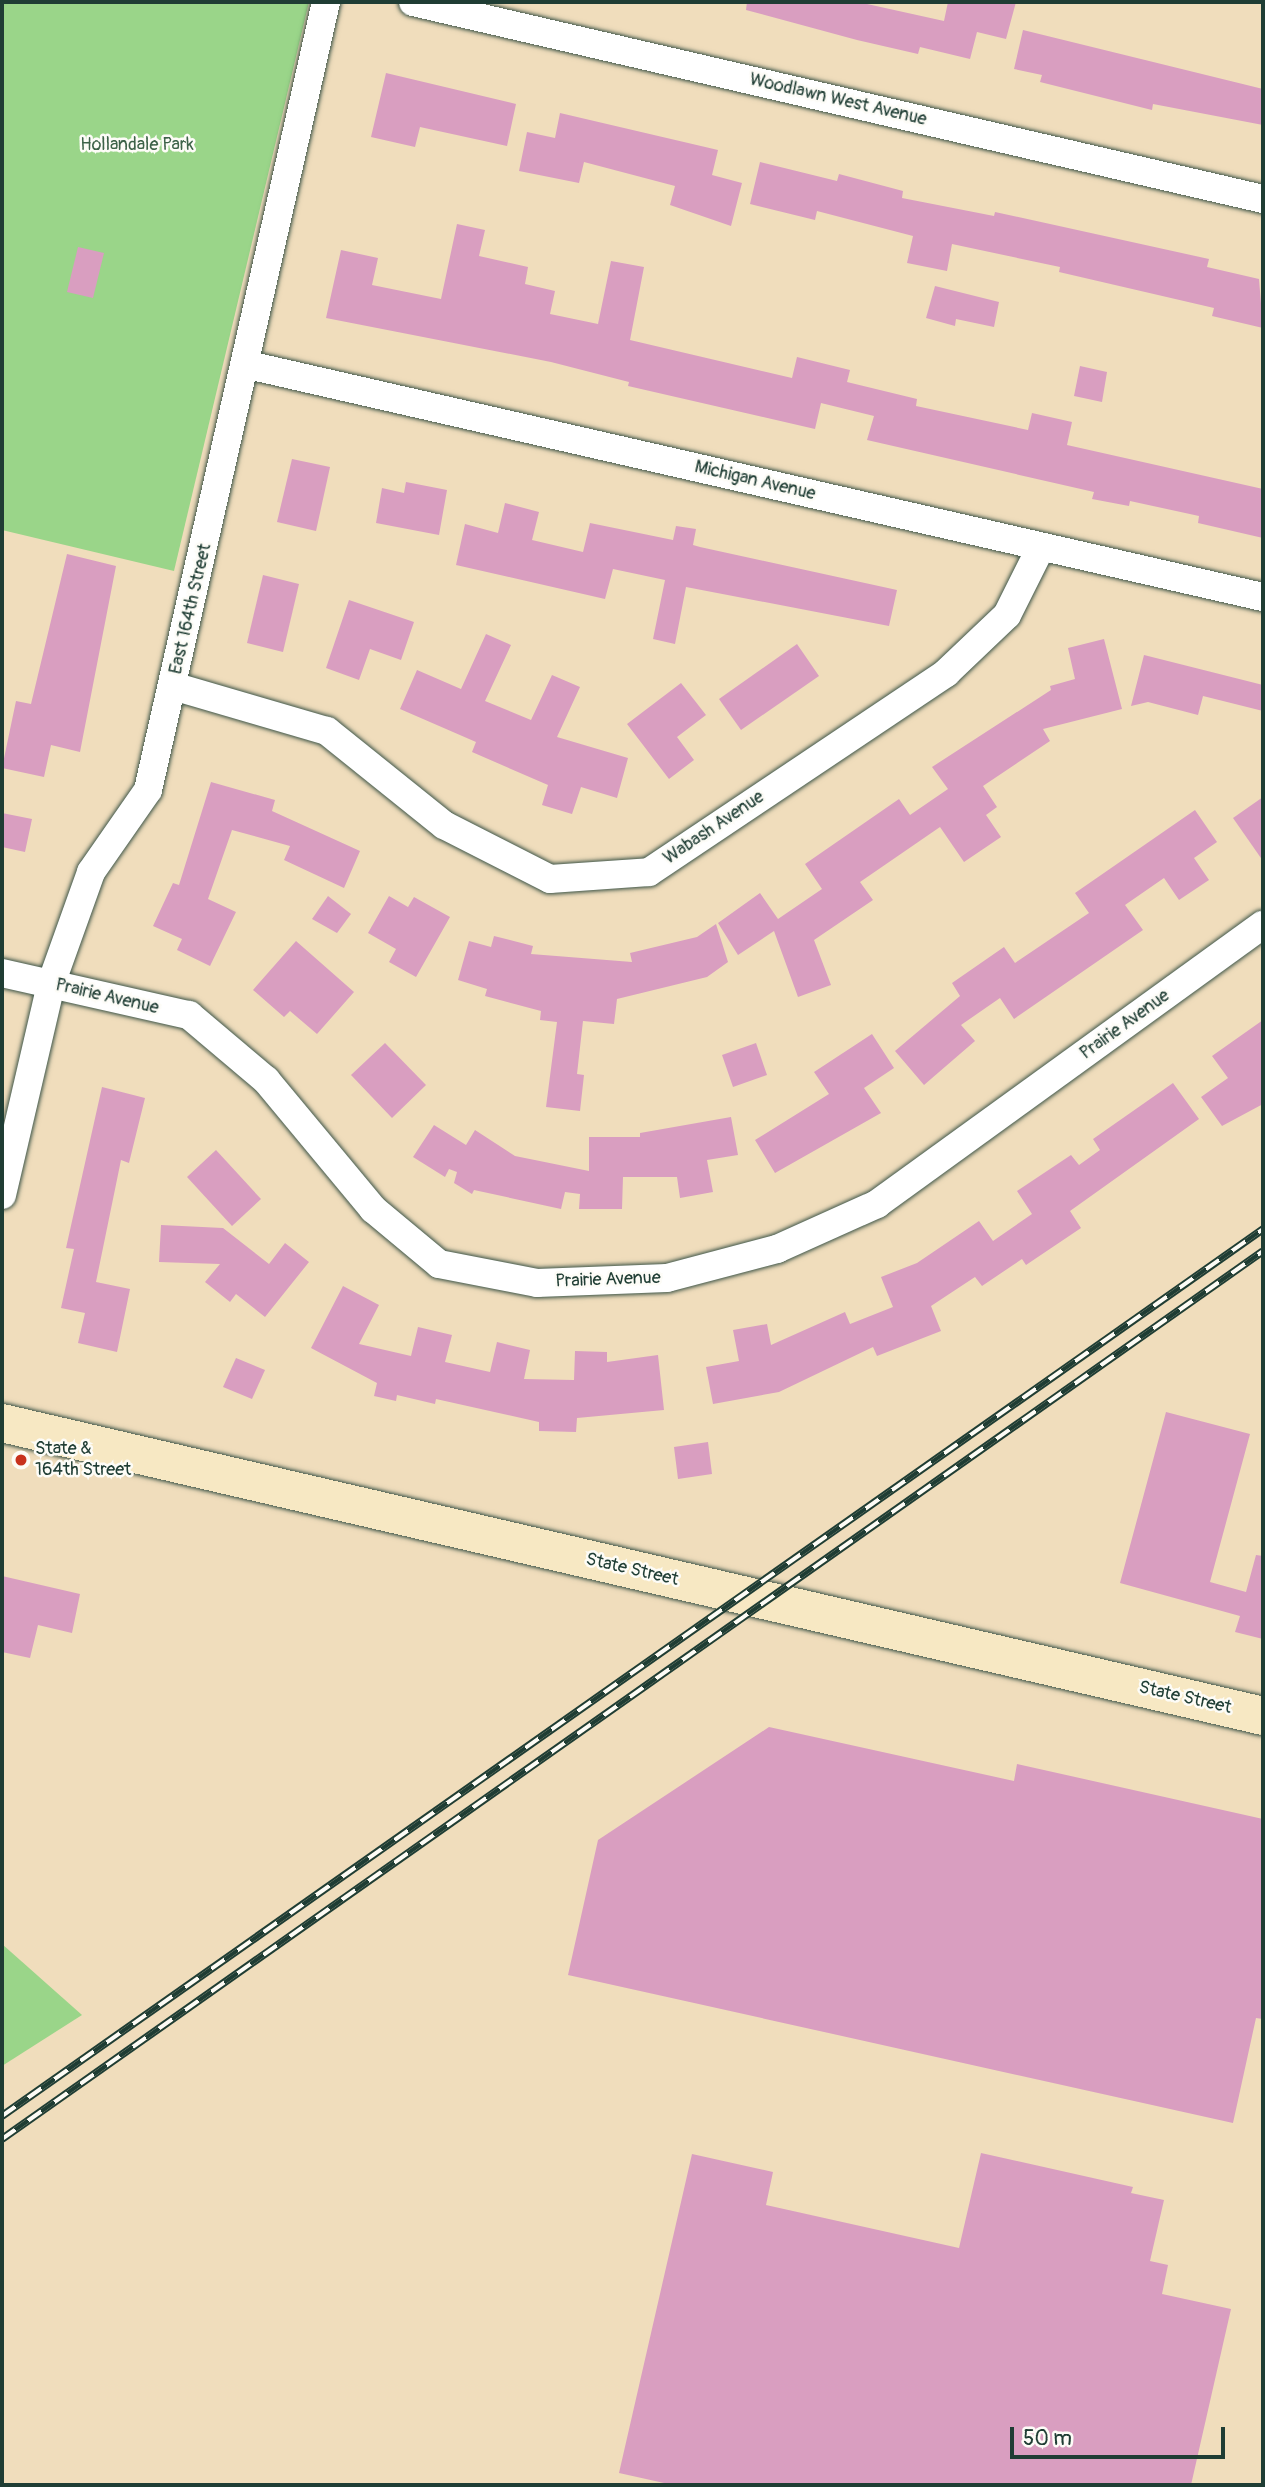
<!DOCTYPE html>
<style>
body{margin:0}
#map{position:relative;width:1265px;height:2487px;overflow:hidden;background:#f0ddbc;font-family:Pangolin,sans-serif}
div>[style]{position:absolute}
.green>*{inset:0;background:#9ad589}
.building>*{inset:0;background:#d99ec0}
.roads{filter:drop-shadow(0 0 2px #3e5548) drop-shadow(0 0 2px #3e5548)}
.street>*{height:28px;margin:-14px;padding:0 14px;transform-origin:14px;border-radius:14px;background:#fff}
.secondary>*{height:38px;margin:-19px;padding:0 19px;transform-origin:19px;border-radius:19px;background:#f7e8c3}
.rail>*{height:8px;margin-top:-4px;transform-origin:0;background:repeating-linear-gradient(90deg,#fdfcf7 0 16px,#1f3d34 0 32px);box-sizing:border-box;border-block:2px solid #1f3d34}
.dots>*{width:19px;height:19px;translate:-50% -50%;box-sizing:border-box;border:4px solid #fdfcf7;border-radius:50%}
span{translate:-50% -50%;white-space:nowrap;text-align:center;line-height:1.15;-webkit-text-stroke:5px #fdfcf7;paint-order:stroke}
.street-label{font-size:18px;color:#1f3d34}
.park-label{font-size:18px;color:#3e6349}
.poi-label{font-size:18px;color:#1f3d34}
.left{translate:0 -50%;text-align:left}
.frame{position:absolute;inset:0;border:4px solid #1f3d34;pointer-events:none}
.scale{position:absolute;left:1010px;top:2427px;width:215px;height:32px;box-sizing:border-box;border:4px solid #1f3d34;border-top:0;padding-left:9px;font-size:21px;line-height:24px;white-space:nowrap;color:#1f3d34;-webkit-text-stroke:5px #fdfcf7;paint-order:stroke}
</style>
<div id="map">
<div class="green">
<div style="clip-path:polygon(2px 2px,309px 2px,174px 571px,2px 530px)"></div>
<div style="clip-path:polygon(2px 1944px,82px 2015px,2px 2066px)"></div>
</div>
<div class="building">
<div style="clip-path:polygon(747px 2px,858px 2px,944px 21px,948px 2px,1016px 2px,1006px 39px,977px 32px,970px 59px,920px 47px,918px 54px,857px 40px,746px 10px)"></div>
<div style="clip-path:polygon(1023px 30px,1263px 89px,1263px 125px,1153px 104px,1152px 110px,1040px 82px,1042px 75px,1014px 69px)"></div>
<div style="clip-path:polygon(386px 73px,516px 104px,507px 146px,420px 127px,415px 147px,371px 137px)"></div>
<div style="clip-path:polygon(560px 113px,718px 150px,712px 175px,742px 183px,731px 226px,670px 205px,675px 186px,584px 162px,579px 183px,519px 171px,527px 132px,555px 138px)"></div>
<div style="clip-path:polygon(760px 162px,837px 181px,839px 174px,903px 191px,902px 198px,994px 216px,995px 212px,1209px 259px,1207px 267px,1259px 279px,1263px 328px,1212px 316px,1214px 308px,1059px 272px,1060px 267px,952px 244px,947px 271px,907px 263px,913px 236px,817px 211px,815px 220px,750px 204px)"></div>
<div style="clip-path:polygon(457px 224px,485px 230px,479px 256px,528px 267px,525px 284px,555px 291px,550px 314px,598px 324px,611px 261px,644px 267px,630px 340px,792px 378px,797px 357px,850px 370px,847px 382px,917px 399px,916px 406px,1028px 430px,1032px 413px,1072px 422px,1067px 445px,1263px 489px,1263px 538px,1198px 523px,1199px 516px,1130px 501px,1129px 506px,1092px 499px,1094px 492px,867px 440px,874px 416px,821px 403px,815px 429px,628px 386px,629px 382px,551px 362px,326px 318px,341px 250px,378px 258px,372px 285px,441px 299px)"></div>
<div style="clip-path:polygon(78px 247px,104px 253px,93px 298px,67px 292px)"></div>
<div style="clip-path:polygon(935px 286px,999px 302px,994px 327px,956px 319px,955px 326px,926px 318px)"></div>
<div style="clip-path:polygon(1080px 366px,1107px 372px,1102px 402px,1074px 396px)"></div>
<div style="clip-path:polygon(292px 459px,330px 467px,316px 531px,277px 522px)"></div>
<div style="clip-path:polygon(406px 482px,447px 490px,439px 535px,376px 523px,382px 488px,404px 493px)"></div>
<div style="clip-path:polygon(505px 503px,539px 512px,532px 540px,583px 552px,590px 523px,673px 540px,676px 526px,696px 529px,693px 545px,700px 547px,897px 590px,889px 626px,686px 587px,675px 644px,653px 639px,665px 580px,613px 569px,605px 599px,456px 565px,465px 524px,498px 533px)"></div>
<div style="clip-path:polygon(67px 554px,116px 566px,80px 752px,51px 745px,44px 777px,2px 768px,16px 701px,31px 704px)"></div>
<div style="clip-path:polygon(263px 575px,299px 584px,283px 652px,247px 643px)"></div>
<div style="clip-path:polygon(349px 600px,414px 622px,401px 660px,370px 649px,359px 680px,326px 668px)"></div>
<div style="clip-path:polygon(486px 634px,511px 645px,485px 701px,531px 720px,552px 675px,580px 687px,557px 737px,628px 758px,617px 798px,581px 787px,572px 814px,542px 805px,548px 785px,472px 752px,476px 742px,400px 709px,417px 670px,461px 689px)"></div>
<div style="clip-path:polygon(1104px 639px,1122px 709px,1043px 729px,1050px 741px,983px 786px,997px 807px,986px 815px,1001px 837px,964px 862px,940px 827px,860px 882px,873px 900px,814px 940px,831px 985px,798px 997px,774px 931px,738px 955px,718px 923px,760px 893px,778px 919px,822px 889px,805px 864px,899px 799px,910px 815px,948px 789px,932px 767px,1051px 690px,1050px 686px,1075px 679px,1068px 648px)"></div>
<div style="clip-path:polygon(797px 644px,819px 676px,741px 730px,719px 699px)"></div>
<div style="clip-path:polygon(1144px 655px,1263px 685px,1263px 711px,1203px 696px,1198px 715px,1148px 702px,1131px 706px)"></div>
<div style="clip-path:polygon(681px 683px,706px 715px,677px 737px,694px 760px,669px 779px,627px 724px)"></div>
<div style="clip-path:polygon(211px 782px,275px 800px,272px 811px,360px 851px,344px 888px,284px 860px,290px 846px,232px 830px,208px 899px,236px 912px,210px 966px,177px 950px,182px 939px,153px 926px,173px 883px,179px 885px)"></div>
<div style="clip-path:polygon(1263px 797px,1263px 861px,1233px 818px)"></div>
<div style="clip-path:polygon(1195px 810px,1217px 842px,1194px 858px,1209px 880px,1179px 900px,1164px 878px,1125px 905px,1143px 930px,1014px 1019px,1000px 998px,961px 1025px,975px 1041px,924px 1085px,895px 1051px,960px 996px,952px 983px,1004px 947px,1015px 963px,1089px 913px,1075px 893px)"></div>
<div style="clip-path:polygon(2px 813px,32px 819px,25px 852px,2px 847px)"></div>
<div style="clip-path:polygon(328px 896px,351px 914px,337px 933px,312px 919px)"></div>
<div style="clip-path:polygon(389px 896px,408px 907px,414px 897px,450px 917px,416px 977px,389px 962px,396px 949px,368px 933px)"></div>
<div style="clip-path:polygon(716px 924px,728px 962px,707px 977px,617px 999px,614px 1024px,583px 1021px,577px 1074px,584px 1075px,580px 1111px,546px 1107px,557px 1022px,540px 1020px,541px 1011px,485px 996px,487px 989px,458px 980px,469px 941px,491px 947px,494px 936px,533px 946px,531px 954px,632px 962px,630px 953px,697px 937px)"></div>
<div style="clip-path:polygon(296px 941px,354px 992px,317px 1034px,290px 1011px,284px 1017px,253px 990px)"></div>
<div style="clip-path:polygon(1263px 1020px,1263px 1104px,1222px 1126px,1201px 1097px,1228px 1078px,1212px 1056px)"></div>
<div style="clip-path:polygon(872px 1034px,894px 1068px,864px 1088px,881px 1113px,775px 1173px,755px 1140px,829px 1094px,814px 1072px)"></div>
<div style="clip-path:polygon(385px 1043px,426px 1085px,392px 1118px,351px 1075px)"></div>
<div style="clip-path:polygon(756px 1043px,767px 1075px,733px 1087px,722px 1055px)"></div>
<div style="clip-path:polygon(1173px 1083px,1199px 1119px,1070px 1211px,1081px 1228px,1026px 1265px,1022px 1259px,982px 1286px,975px 1277px,931px 1306px,941px 1331px,877px 1356px,873px 1347px,779px 1392px,713px 1404px,706px 1367px,739px 1361px,733px 1330px,767px 1324px,771px 1345px,845px 1312px,850px 1324px,893px 1307px,881px 1277px,917px 1263px,979px 1221px,993px 1241px,1032px 1214px,1017px 1191px,1071px 1155px,1079px 1165px,1100px 1150px,1093px 1139px)"></div>
<div style="clip-path:polygon(102px 1087px,145px 1098px,129px 1163px,121px 1160px,96px 1282px,130px 1289px,117px 1352px,78px 1343px,85px 1313px,61px 1308px,74px 1249px,66px 1248px)"></div>
<div style="clip-path:polygon(731px 1117px,738px 1155px,707px 1160px,713px 1192px,680px 1198px,677px 1177px,623px 1177px,622px 1209px,579px 1209px,580px 1194px,565px 1192px,561px 1209px,474px 1190px,472px 1194px,454px 1183px,457px 1172px,449px 1169px,445px 1177px,413px 1157px,434px 1125px,466px 1145px,475px 1130px,515px 1156px,589px 1171px,589px 1137px,640px 1137px,640px 1133px)"></div>
<div style="clip-path:polygon(216px 1150px,261px 1199px,232px 1226px,187px 1177px)"></div>
<div style="clip-path:polygon(161px 1225px,223px 1228px,269px 1264px,285px 1243px,309px 1262px,265px 1317px,236px 1294px,230px 1302px,205px 1282px,220px 1264px,159px 1262px)"></div>
<div style="clip-path:polygon(343px 1286px,379px 1305px,359px 1344px,411px 1356px,418px 1327px,452px 1335px,445px 1362px,490px 1372px,497px 1342px,530px 1350px,524px 1379px,574px 1380px,575px 1351px,607px 1352px,607px 1362px,658px 1355px,664px 1410px,577px 1418px,576px 1432px,539px 1431px,539px 1422px,436px 1399px,435px 1404px,397px 1395px,396px 1401px,374px 1396px,377px 1383px,311px 1348px)"></div>
<div style="clip-path:polygon(236px 1358px,265px 1370px,252px 1399px,223px 1387px)"></div>
<div style="clip-path:polygon(1166px 1412px,1250px 1434px,1210px 1582px,1246px 1592px,1256px 1555px,1263px 1556px,1263px 1639px,1235px 1632px,1240px 1616px,1120px 1583px)"></div>
<div style="clip-path:polygon(708px 1442px,712px 1474px,678px 1479px,674px 1447px)"></div>
<div style="clip-path:polygon(2px 1576px,80px 1594px,72px 1633px,38px 1625px,30px 1658px,2px 1652px)"></div>
<div style="clip-path:polygon(769px 1727px,1014px 1781px,1017px 1764px,1263px 1819px,1263px 2019px,1256px 2018px,1233px 2123px,568px 1975px,598px 1840px)"></div>
<div style="clip-path:polygon(981px 2153px,1133px 2187px,1131px 2193px,1164px 2200px,1150px 2261px,1168px 2265px,1162px 2294px,1231px 2309px,1191px 2485px,673px 2485px,619px 2473px,692px 2154px,773px 2172px,766px 2205px,959px 2248px)"></div>
</div>
<div class="roads">
<div class="street">
<div style="left:413px;top:2px;width:873px;rotate:13.05deg"></div>
<div style="left:248px;top:365px;width:1041px;rotate:12.88deg"></div>
<div style="left:173px;top:686px;width:160px;rotate:16.3deg"></div>
<div style="left:327px;top:731px;width:150px;rotate:38.8deg"></div>
<div style="left:444px;top:825px;width:119px;rotate:27deg"></div>
<div style="left:550px;top:879px;width:99px;rotate:-4deg"></div>
<div style="left:649px;top:872px;width:358px;rotate:-33.8deg"></div>
<div style="left:946px;top:673px;width:84px;rotate:-43.6deg"></div>
<div style="left:1007px;top:615px;width:76px;rotate:-63.4deg"></div>
<div style="left:2px;top:973px;width:192px;rotate:12.7deg"></div>
<div style="left:189px;top:1015px;width:101px;rotate:40.2deg"></div>
<div style="left:266px;top:1080px;width:168px;rotate:50.3deg"></div>
<div style="left:373px;top:1209px;width:86px;rotate:39.8deg"></div>
<div style="left:439px;top:1264px;width:100px;rotate:11deg"></div>
<div style="left:537px;top:1283px;width:130px;rotate:-2.2deg"></div>
<div style="left:667px;top:1278px;width:114px;rotate:-14.8deg"></div>
<div style="left:777px;top:1249px;width:110px;rotate:-24.2deg"></div>
<div style="left:877px;top:1204px;width:476px;rotate:-35.9deg"></div>
<div style="left:2px;top:1195px;width:217px;rotate:-76.9deg"></div>
<div style="left:51px;top:984px;width:119px;rotate:-70.3deg"></div>
<div style="left:91px;top:872px;width:100px;rotate:-55.2deg"></div>
<div style="left:148px;top:790px;width:808px;rotate:-77.27deg"></div>
</div>
<div class="secondary">
<div style="left:2px;top:1423px;width:1295px;rotate:13.08deg"></div>
</div>
</div>
<div class="rail">
<div style="left:2px;top:2116px;width:1542px;rotate:-35.12deg"></div>
<div style="left:2px;top:2139px;width:1542px;rotate:-35.15deg"></div>
</div>
<div class="dots">
<div style="left:21px;top:1460px;background:#c8321e"></div>
</div>
<div class="street-label">
<span style="left:838px;top:100px;rotate:13deg">Woodlawn West Avenue</span>
<span style="left:755px;top:481px;rotate:13deg">Michigan Avenue</span>
<span style="left:191px;top:609px;rotate:-77deg">East 164th Street</span>
<span style="left:714px;top:828px;rotate:-34deg">Wabash Avenue</span>
<span style="left:107px;top:997px;rotate:13deg">Prairie Avenue</span>
<span style="left:1125px;top:1025px;rotate:-36deg">Prairie Avenue</span>
<span style="left:608px;top:1280px;rotate:-2deg">Prairie Avenue</span>
<span style="left:632px;top:1570px;rotate:13deg">State Street</span>
<span style="left:1185px;top:1698px;rotate:13deg">State Street</span>
</div>
<div class="park-label">
<span style="left:137px;top:145px">Hollandale Park</span>
</div>
<div class="poi-label">
<span class="left" style="left:35px;top:1460px">State &amp;<br>164th Street</span>
</div>
<div class="frame"></div>
<div class="scale">50 m</div>
</div>
